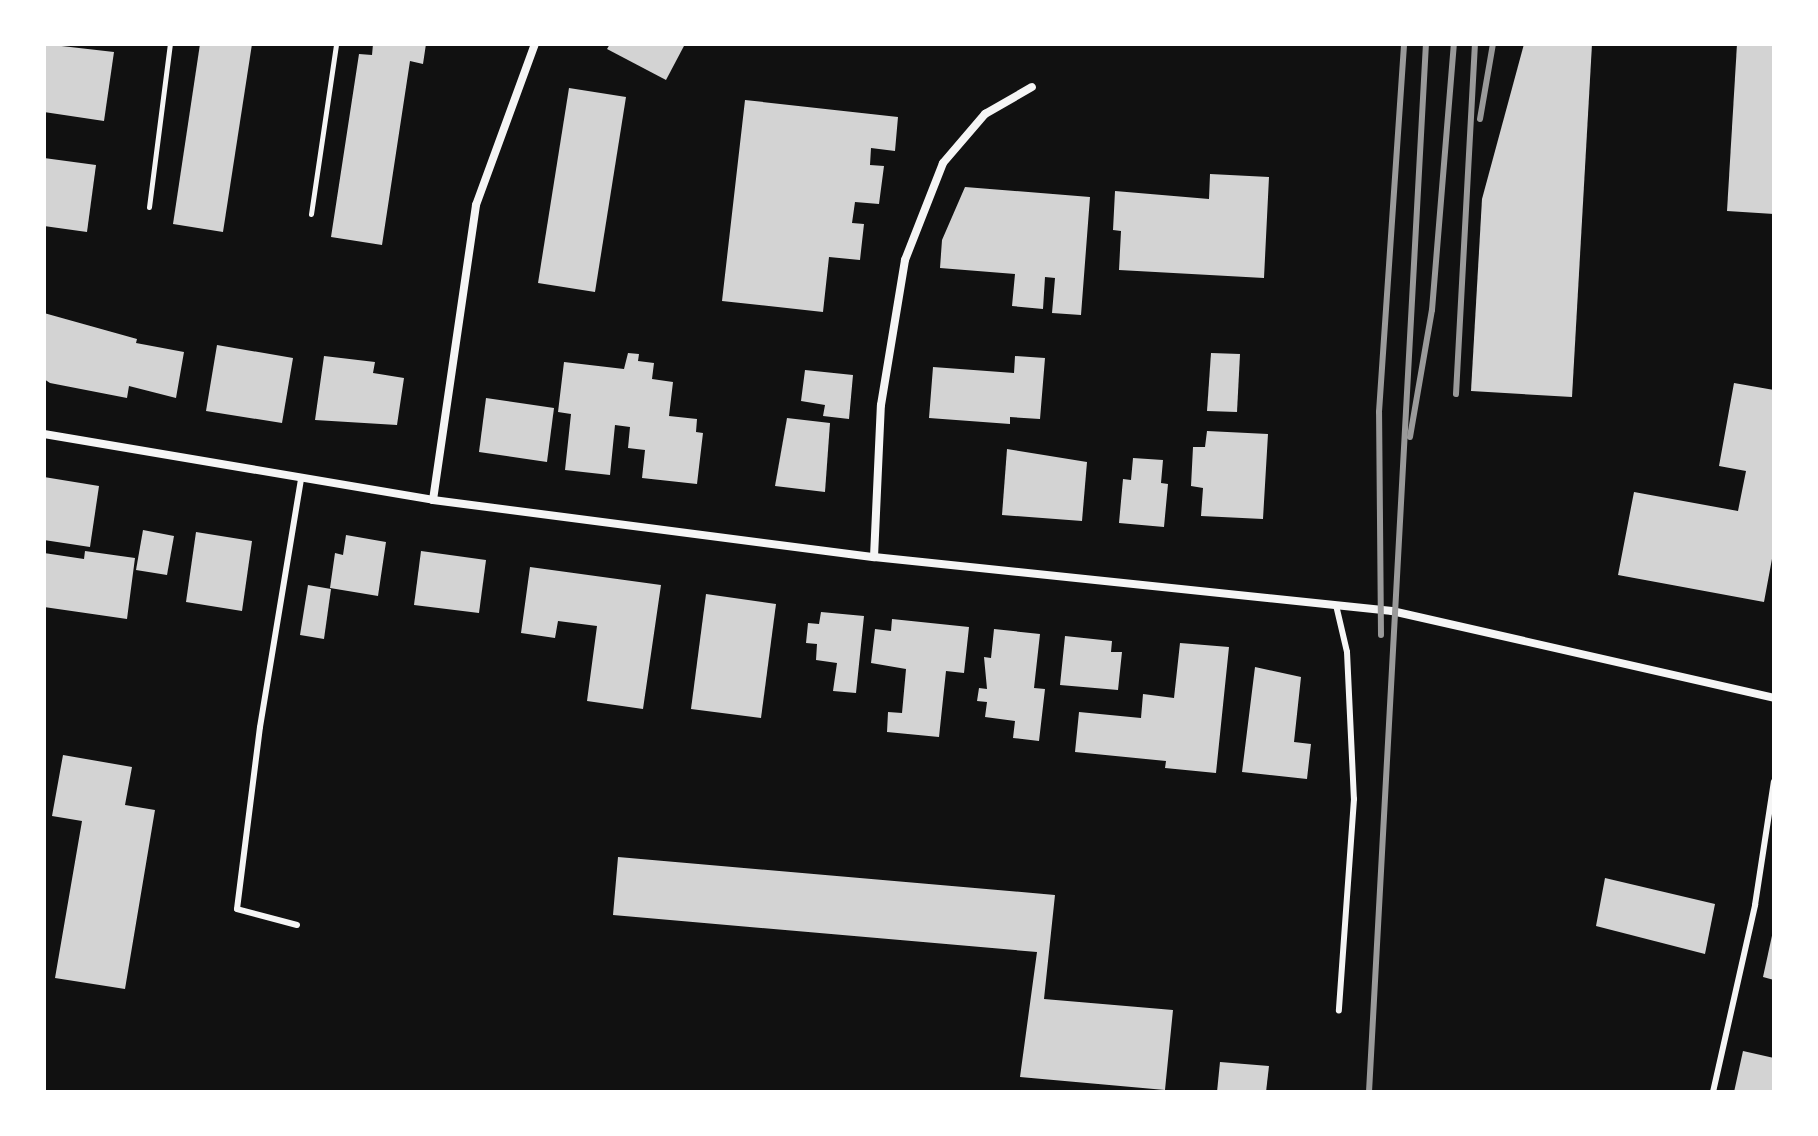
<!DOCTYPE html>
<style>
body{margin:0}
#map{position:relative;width:1818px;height:1136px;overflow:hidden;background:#111;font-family:Ubuntu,sans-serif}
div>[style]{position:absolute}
.building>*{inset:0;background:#d3d3d3}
.path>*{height:5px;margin:-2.5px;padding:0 2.5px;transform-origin:2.5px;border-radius:2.5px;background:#f5f5f5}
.service>*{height:6px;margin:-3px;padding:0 3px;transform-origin:3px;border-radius:3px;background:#f5f5f5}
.minor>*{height:8px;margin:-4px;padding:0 4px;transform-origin:4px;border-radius:4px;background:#f5f5f5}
.rail>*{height:6px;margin:-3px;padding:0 3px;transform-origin:3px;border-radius:3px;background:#9a9a9a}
span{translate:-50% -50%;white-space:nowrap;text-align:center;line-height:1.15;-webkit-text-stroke:8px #fff;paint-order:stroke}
.frame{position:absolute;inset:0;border:46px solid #fff;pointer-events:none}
</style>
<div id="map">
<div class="building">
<div style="clip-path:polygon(44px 44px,114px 52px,104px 121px,44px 112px)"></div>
<div style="clip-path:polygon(200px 44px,252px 44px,223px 232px,173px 224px)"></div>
<div style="clip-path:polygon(373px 44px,426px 44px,423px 64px,410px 61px,382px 245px,331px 237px,359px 54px,372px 55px)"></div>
<div style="clip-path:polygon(610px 44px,685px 44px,666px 80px,607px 49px)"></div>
<div style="clip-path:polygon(1524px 44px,1592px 44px,1572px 397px,1471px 391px,1482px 199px)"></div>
<div style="clip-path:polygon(1737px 44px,1774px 44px,1774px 214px,1727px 211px)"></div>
<div style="clip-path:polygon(569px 88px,626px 97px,595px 292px,538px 283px)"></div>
<div style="clip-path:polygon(745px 100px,898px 117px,895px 151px,871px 148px,870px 165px,884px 166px,879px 204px,855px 202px,852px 223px,864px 224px,860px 260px,829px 257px,823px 312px,722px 301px)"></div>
<div style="clip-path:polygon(44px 158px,96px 165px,87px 232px,44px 226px)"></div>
<div style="clip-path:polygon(1210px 174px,1269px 177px,1264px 278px,1119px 270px,1121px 231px,1113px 230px,1115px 191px,1209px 199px)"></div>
<div style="clip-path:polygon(965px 187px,1090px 197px,1081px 315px,1052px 313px,1055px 278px,1045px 277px,1043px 309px,1012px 306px,1015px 274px,940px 268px,942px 240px)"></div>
<div style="clip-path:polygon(44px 313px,137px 339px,136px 343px,184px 352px,176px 398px,129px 386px,127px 398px,50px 383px,44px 379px)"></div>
<div style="clip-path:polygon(217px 345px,293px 358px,282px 423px,206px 411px)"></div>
<div style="clip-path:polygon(628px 353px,639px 354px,638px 361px,654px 363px,652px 379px,673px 382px,669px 416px,697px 419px,696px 432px,703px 433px,697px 484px,642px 478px,645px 450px,628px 448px,630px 427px,615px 425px,610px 475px,565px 470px,571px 414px,558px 412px,564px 362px,624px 369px)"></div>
<div style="clip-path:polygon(1211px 353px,1240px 354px,1237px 412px,1207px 411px)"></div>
<div style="clip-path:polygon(324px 356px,375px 362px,373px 373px,404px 378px,397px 425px,315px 420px)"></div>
<div style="clip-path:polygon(1015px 356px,1045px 358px,1040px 419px,1010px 417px,1010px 424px,929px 418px,933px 367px,1014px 373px)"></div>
<div style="clip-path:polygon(805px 370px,853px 375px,849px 419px,823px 416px,825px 405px,801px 401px)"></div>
<div style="clip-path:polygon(1734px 383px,1774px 390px,1774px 548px,1764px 602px,1618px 575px,1634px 492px,1738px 511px,1746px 471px,1719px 466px)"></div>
<div style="clip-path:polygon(486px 398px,554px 408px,547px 462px,479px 452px)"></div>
<div style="clip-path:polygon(787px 418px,830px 423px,825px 492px,775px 486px)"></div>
<div style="clip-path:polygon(1207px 431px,1268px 434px,1263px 519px,1201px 516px,1203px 488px,1191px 486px,1193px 447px,1205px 447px)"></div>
<div style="clip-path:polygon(1007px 449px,1087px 462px,1082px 521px,1002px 515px)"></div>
<div style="clip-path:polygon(1133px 458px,1163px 460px,1161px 483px,1168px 484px,1164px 527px,1119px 523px,1123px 479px,1131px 480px)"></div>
<div style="clip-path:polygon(44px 477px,99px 486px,90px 547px,44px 540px)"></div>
<div style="clip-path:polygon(143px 530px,174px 536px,167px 575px,136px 570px)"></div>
<div style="clip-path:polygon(196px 532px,252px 541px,242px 611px,186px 602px)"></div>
<div style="clip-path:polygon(346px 535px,386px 542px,378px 596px,330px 588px,335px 553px,343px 555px)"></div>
<div style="clip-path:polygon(85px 551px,135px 558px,127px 619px,44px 607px,44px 553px,84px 559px)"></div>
<div style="clip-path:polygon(421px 551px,486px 560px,479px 613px,414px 605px)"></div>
<div style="clip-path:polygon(530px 567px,661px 585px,643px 709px,587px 701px,597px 626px,558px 621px,555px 638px,521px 633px)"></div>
<div style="clip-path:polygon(308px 585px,331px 589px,324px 639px,300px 635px)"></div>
<div style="clip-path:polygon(706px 594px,776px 604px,761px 718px,691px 709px)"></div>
<div style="clip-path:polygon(821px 612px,864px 616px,856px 693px,833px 691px,837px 663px,816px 660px,817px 644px,806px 643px,808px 623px,819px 624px)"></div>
<div style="clip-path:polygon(892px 619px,969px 627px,964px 673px,946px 671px,939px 737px,887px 732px,888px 712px,902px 713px,906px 669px,871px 663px,875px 629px,891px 631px)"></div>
<div style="clip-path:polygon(994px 629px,1040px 634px,1034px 688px,1045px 689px,1039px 741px,1013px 738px,1015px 721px,985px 717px,987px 702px,977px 701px,979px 688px,987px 689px,984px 657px,991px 658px)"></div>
<div style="clip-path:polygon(1065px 636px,1112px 641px,1111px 652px,1122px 652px,1118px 690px,1060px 685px)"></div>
<div style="clip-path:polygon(1180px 643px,1229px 647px,1216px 773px,1165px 768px,1166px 761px,1075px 752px,1079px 712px,1141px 718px,1143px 694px,1174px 698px)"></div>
<div style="clip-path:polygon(1255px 667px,1301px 677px,1294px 742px,1311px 744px,1307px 779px,1242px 772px)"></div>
<div style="clip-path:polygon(63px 755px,132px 767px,125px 805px,155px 810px,125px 989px,55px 978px,82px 821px,52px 816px)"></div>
<div style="clip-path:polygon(618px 857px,1055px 895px,1044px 999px,1173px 1010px,1165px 1090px,1020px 1077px,1037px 952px,613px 915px)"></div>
<div style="clip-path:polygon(1605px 878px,1715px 904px,1705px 954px,1596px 926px)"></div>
<div style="clip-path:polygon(1773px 931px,1774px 931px,1774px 980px,1763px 977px)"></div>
<div style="clip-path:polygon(1743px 1051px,1774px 1058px,1774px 1092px,1734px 1092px)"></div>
<div style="clip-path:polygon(1220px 1062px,1269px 1066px,1266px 1092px,1217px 1092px)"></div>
</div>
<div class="path">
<div style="left:149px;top:207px;width:164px;rotate:-82.7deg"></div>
<div style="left:311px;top:214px;width:172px;rotate:-81.6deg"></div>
</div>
<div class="service">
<div style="left:1336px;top:605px;width:48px;rotate:76.8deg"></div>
<div style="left:1347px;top:652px;width:147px;rotate:87.3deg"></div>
<div style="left:1354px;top:799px;width:212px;rotate:94.1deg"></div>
<div style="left:297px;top:925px;width:62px;rotate:-165.1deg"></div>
<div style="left:237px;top:909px;width:183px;rotate:-82.8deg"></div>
<div style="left:260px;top:727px;width:250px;rotate:-80.6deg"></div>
<div style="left:1713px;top:1092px;width:192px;rotate:-77.3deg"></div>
<div style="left:1755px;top:905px;width:125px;rotate:-81.3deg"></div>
</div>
<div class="minor">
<div style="left:44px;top:434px;width:395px;rotate:9.6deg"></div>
<div style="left:433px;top:500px;width:445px;rotate:7.4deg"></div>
<div style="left:874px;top:557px;width:521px;rotate:5.95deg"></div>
<div style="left:1392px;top:611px;width:392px;rotate:12.8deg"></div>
<div style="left:433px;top:500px;width:298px;rotate:-81.7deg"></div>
<div style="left:476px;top:205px;width:171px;rotate:-69.9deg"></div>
<div style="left:874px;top:557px;width:152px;rotate:-87.4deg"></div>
<div style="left:881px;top:405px;width:147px;rotate:-80.6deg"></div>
<div style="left:905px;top:260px;width:104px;rotate:-68.6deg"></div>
<div style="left:943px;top:163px;width:65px;rotate:-49.4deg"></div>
<div style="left:985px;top:114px;width:54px;rotate:-29.9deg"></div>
</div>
<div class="rail">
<div style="left:1480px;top:119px;width:76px;rotate:-80.2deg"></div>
<div style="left:1456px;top:394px;width:351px;rotate:-86.9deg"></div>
<div style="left:1410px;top:437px;width:129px;rotate:-80.2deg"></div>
<div style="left:1432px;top:310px;width:267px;rotate:-85.3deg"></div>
<div style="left:1381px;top:635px;width:223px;rotate:-90.5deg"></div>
<div style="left:1379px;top:412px;width:369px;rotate:-86.1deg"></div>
<div style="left:1369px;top:1092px;width:1050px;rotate:-86.89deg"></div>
</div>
<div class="frame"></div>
</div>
